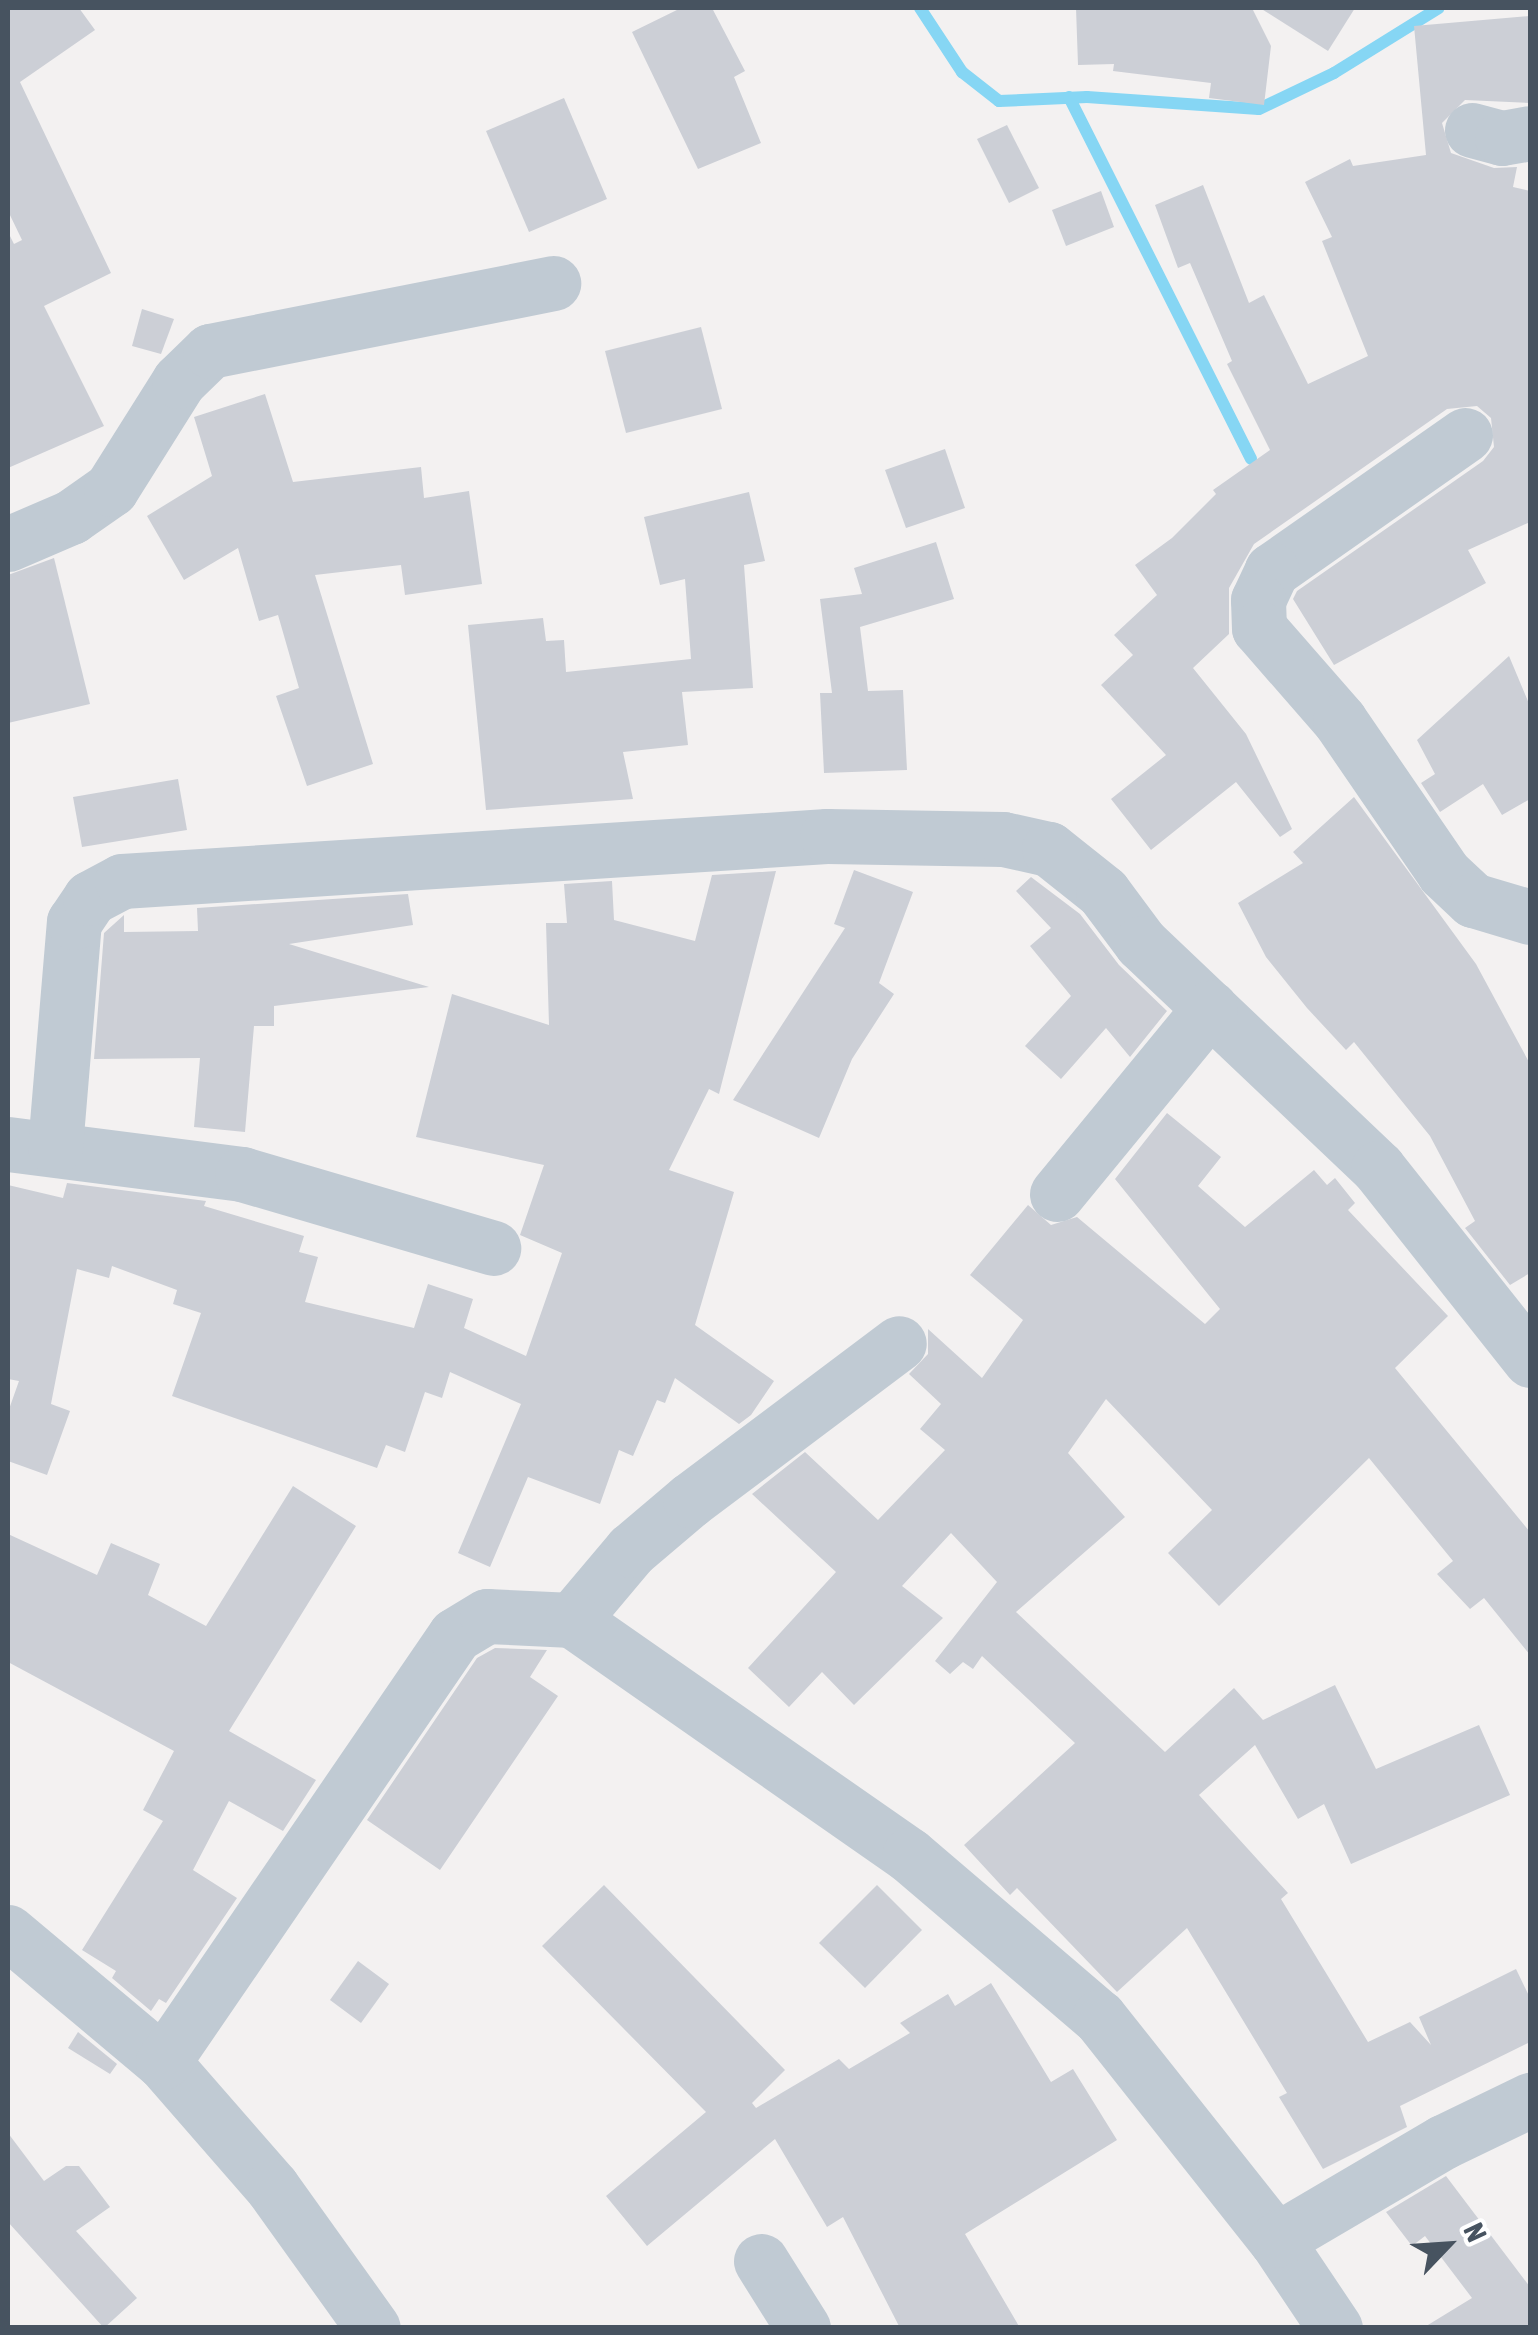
<!DOCTYPE html>
<style>
body{margin:0}
#map{position:relative;width:1538px;height:2335px;overflow:hidden;background:#f3f1f1;font-family:"Asap Condensed",sans-serif}
div>[style]{position:absolute}
.stream>*{height:12px;margin:-6px;padding:0 6px;transform-origin:6px;border-radius:6px;background:#86d6f4}
.building>*{inset:0;background:#cccfd6}
.minor>*{height:55px;margin:-27.5px;padding:0 27.5px;transform-origin:27.5px;border-radius:27.5px;background:#c0cad3}
span{translate:-50% -50%;white-space:nowrap;text-align:center;line-height:1.15;-webkit-text-stroke:8px #fff;paint-order:stroke}
.frame{position:absolute;inset:0;border:10px solid #475360;pointer-events:none}
.north{position:absolute;left:1398px;top:2195px;width:100px;height:100px;-webkit-text-stroke:8px #fff;paint-order:stroke;rotate:65deg;font-size:28px;font-weight:700;line-height:40px;text-align:center;color:#475360}
.north::after{content:'';display:block;margin:auto;width:35px;height:45px;background:#475360;clip-path:polygon(50% 0,100% 100%,50% 72%,0 100%)}
</style>
<div id="map">
<div class="stream">
<div style="left:920px;top:8px;width:77px;rotate:56.7deg"></div>
<div style="left:962px;top:72px;width:47px;rotate:38.1deg"></div>
<div style="left:999px;top:101px;width:88px;rotate:-2.6deg"></div>
<div style="left:1087px;top:97px;width:172px;rotate:4deg"></div>
<div style="left:1259px;top:109px;width:83px;rotate:-25.6deg"></div>
<div style="left:1334px;top:73px;width:123px;rotate:-31.8deg"></div>
<div style="left:1069px;top:97px;width:405px;rotate:63.3deg"></div>
</div>
<div class="building">
<div style="clip-path:polygon(8px 8px,79px 8px,95px 30px,20px 82px,111px 273px,44px 306px,104px 426px,8px 468px,8px 232px,14px 244px,22px 240px,8px 211px)"></div>
<div style="clip-path:polygon(681px 8px,712px 8px,745px 71px,734px 77px,761px 143px,698px 169px,632px 32px)"></div>
<div style="clip-path:polygon(1076px 8px,1252px 8px,1271px 46px,1264px 105px,1209px 98px,1211px 83px,1113px 71px,1114px 64px,1078px 65px)"></div>
<div style="clip-path:polygon(1260px 8px,1355px 8px,1328px 51px)"></div>
<div style="clip-path:polygon(1530px 16px,1530px 103px,1465px 100px,1442px 123px,1451px 153px,1494px 168px,1517px 167px,1513px 187px,1530px 191px,1530px 522px,1468px 550px,1486px 583px,1334px 665px,1293px 599px,1297px 591px,1483px 461px,1494px 447px,1491px 418px,1477px 406px,1447px 409px,1254px 544px,1229px 588px,1229px 634px,1193px 668px,1246px 734px,1292px 829px,1280px 837px,1236px 782px,1151px 850px,1111px 799px,1166px 755px,1101px 685px,1133px 655px,1114px 635px,1157px 595px,1135px 565px,1172px 538px,1216px 494px,1213px 490px,1270px 450px,1227px 364px,1232px 361px,1190px 263px,1178px 268px,1155px 205px,1203px 185px,1249px 303px,1264px 295px,1308px 384px,1368px 356px,1322px 241px,1332px 237px,1305px 182px,1350px 159px,1353px 166px,1426px 155px,1414px 26px)"></div>
<div style="clip-path:polygon(564px 98px,607px 199px,529px 232px,486px 131px)"></div>
<div style="clip-path:polygon(1007px 125px,1039px 188px,1009px 203px,977px 139px)"></div>
<div style="clip-path:polygon(1101px 191px,1114px 227px,1066px 246px,1052px 210px)"></div>
<div style="clip-path:polygon(142px 309px,174px 319px,161px 354px,132px 346px)"></div>
<div style="clip-path:polygon(701px 327px,722px 409px,626px 433px,605px 351px)"></div>
<div style="clip-path:polygon(265px 394px,293px 482px,421px 467px,424px 498px,469px 491px,482px 584px,405px 595px,401px 565px,315px 575px,373px 764px,307px 786px,276px 696px,299px 688px,278px 615px,259px 621px,238px 548px,184px 580px,147px 516px,212px 476px,194px 417px)"></div>
<div style="clip-path:polygon(945px 449px,965px 508px,906px 528px,885px 470px)"></div>
<div style="clip-path:polygon(749px 492px,765px 561px,744px 565px,753px 688px,682px 692px,688px 745px,623px 752px,633px 799px,486px 810px,468px 625px,543px 618px,546px 641px,564px 640px,566px 672px,691px 659px,685px 579px,660px 585px,644px 517px)"></div>
<div style="clip-path:polygon(936px 542px,954px 599px,860px 627px,868px 691px,903px 690px,907px 770px,824px 773px,820px 693px,832px 693px,820px 599px,862px 594px,854px 568px)"></div>
<div style="clip-path:polygon(54px 558px,90px 704px,8px 723px,8px 575px)"></div>
<div style="clip-path:polygon(1509px 656px,1530px 706px,1530px 799px,1502px 815px,1483px 784px,1440px 812px,1421px 783px,1435px 774px,1417px 740px)"></div>
<div style="clip-path:polygon(178px 779px,187px 830px,82px 847px,73px 797px)"></div>
<div style="clip-path:polygon(1354px 797px,1476px 964px,1530px 1064px,1530px 1273px,1510px 1285px,1465px 1228px,1475px 1221px,1430px 1136px,1354px 1042px,1346px 1050px,1307px 1008px,1266px 957px,1238px 903px,1303px 863px,1293px 852px)"></div>
<div style="clip-path:polygon(854px 870px,913px 892px,879px 983px,894px 994px,852px 1059px,819px 1138px,733px 1100px,845px 928px,834px 924px)"></div>
<div style="clip-path:polygon(776px 871px,719px 1094px,709px 1089px,669px 1170px,734px 1192px,695px 1325px,774px 1381px,751px 1415px,739px 1424px,675px 1378px,665px 1403px,657px 1400px,633px 1456px,619px 1450px,600px 1504px,528px 1477px,490px 1567px,458px 1553px,521px 1404px,450px 1372px,442px 1398px,425px 1392px,405px 1452px,386px 1445px,377px 1468px,172px 1396px,201px 1313px,173px 1304px,177px 1290px,112px 1266px,109px 1278px,77px 1269px,51px 1404px,70px 1411px,47px 1475px,8px 1461px,8px 1412px,19px 1381px,8px 1379px,8px 1185px,63px 1198px,67px 1183px,206px 1201px,204px 1206px,304px 1236px,299px 1252px,318px 1257px,305px 1302px,414px 1328px,428px 1284px,473px 1299px,464px 1328px,526px 1356px,562px 1253px,520px 1235px,544px 1165px,416px 1137px,452px 994px,549px 1025px,546px 923px,567px 923px,564px 884px,612px 881px,614px 920px,695px 941px,712px 875px)"></div>
<div style="clip-path:polygon(1031px 877px,1080px 914px,1119px 965px,1167px 1011px,1130px 1057px,1106px 1028px,1061px 1079px,1025px 1046px,1071px 996px,1030px 946px,1051px 928px,1016px 891px)"></div>
<div style="clip-path:polygon(408px 894px,413px 925px,289px 944px,429px 987px,274px 1006px,274px 1026px,254px 1026px,245px 1132px,194px 1127px,200px 1058px,94px 1059px,104px 933px,124px 915px,124px 932px,198px 931px,197px 908px)"></div>
<div style="clip-path:polygon(1167px 1113px,1221px 1157px,1198px 1186px,1245px 1227px,1314px 1170px,1327px 1185px,1335px 1178px,1355px 1203px,1348px 1210px,1448px 1316px,1395px 1368px,1530px 1532px,1530px 1655px,1484px 1598px,1470px 1609px,1437px 1574px,1453px 1561px,1369px 1458px,1219px 1606px,1168px 1553px,1212px 1510px,1106px 1399px,1068px 1453px,1125px 1517px,1016px 1612px,1165px 1752px,1234px 1688px,1263px 1720px,1335px 1685px,1376px 1769px,1479px 1725px,1510px 1795px,1351px 1864px,1324px 1804px,1298px 1819px,1255px 1745px,1199px 1795px,1288px 1893px,1281px 1899px,1368px 2042px,1410px 2022px,1431px 2045px,1419px 2017px,1516px 1969px,1530px 1998px,1530px 2042px,1400px 2106px,1407px 2127px,1323px 2169px,1279px 2097px,1287px 2093px,1187px 1928px,1117px 1992px,1017px 1888px,1010px 1895px,964px 1845px,1075px 1743px,982px 1656px,973px 1669px,963px 1662px,950px 1674px,935px 1661px,997px 1582px,951px 1533px,902px 1586px,943px 1618px,854px 1705px,822px 1672px,789px 1707px,748px 1668px,836px 1572px,752px 1494px,805px 1452px,878px 1520px,945px 1450px,920px 1429px,941px 1404px,909px 1374px,928px 1354px,928px 1329px,982px 1378px,1023px 1320px,970px 1275px,1028px 1205px,1051px 1225px,1077px 1217px,1205px 1324px,1220px 1309px,1115px 1179px)"></div>
<div style="clip-path:polygon(293px 1486px,356px 1526px,229px 1731px,316px 1780px,283px 1831px,229px 1801px,193px 1870px,237px 1898px,166px 2003px,159px 1999px,151px 2011px,112px 1978px,116px 1971px,82px 1950px,163px 1821px,143px 1810px,174px 1751px,8px 1662px,8px 1534px,97px 1575px,111px 1543px,160px 1564px,148px 1595px,206px 1626px)"></div>
<div style="clip-path:polygon(495px 1648px,547px 1650px,530px 1677px,558px 1696px,440px 1870px,367px 1820px,477px 1658px)"></div>
<div style="clip-path:polygon(604px 1885px,785px 2070px,752px 2103px,756px 2108px,839px 2059px,849px 2069px,910px 2033px,900px 2023px,948px 1994px,955px 2006px,991px 1983px,1051px 2082px,1073px 2069px,1117px 2140px,965px 2234px,1020px 2328px,900px 2328px,843px 2217px,827px 2227px,775px 2139px,647px 2246px,606px 2196px,706px 2112px,542px 1946px)"></div>
<div style="clip-path:polygon(877px 1885px,922px 1930px,865px 1988px,819px 1943px)"></div>
<div style="clip-path:polygon(358px 1961px,389px 1984px,361px 2023px,330px 2000px)"></div>
<div style="clip-path:polygon(78px 2032px,117px 2064px,110px 2074px,68px 2048px)"></div>
<div style="clip-path:polygon(8px 2133px,44px 2181px,66px 2166px,79px 2166px,110px 2207px,76px 2231px,137px 2298px,104px 2328px,8px 2222px)"></div>
<div style="clip-path:polygon(1446px 2176px,1530px 2287px,1530px 2328px,1423px 2328px,1472px 2298px,1425px 2236px,1412px 2246px,1386px 2212px)"></div>
</div>
<div class="minor">
<div style="left:1472px;top:130px;width:31px;rotate:15deg"></div>
<div style="left:1502px;top:138px;width:28px;rotate:-10deg"></div>
<div style="left:1465px;top:435px;width:236px;rotate:145deg"></div>
<div style="left:1272px;top:570px;width:33px;rotate:115deg"></div>
<div style="left:1258px;top:600px;width:28px;rotate:88deg"></div>
<div style="left:1259px;top:628px;width:123px;rotate:48.9deg"></div>
<div style="left:1340px;top:721px;width:184px;rotate:55.6deg"></div>
<div style="left:1444px;top:873px;width:40px;rotate:43deg"></div>
<div style="left:1473px;top:900px;width:59px;rotate:16.6deg"></div>
<div style="left:8px;top:544px;width:69px;rotate:-23.2deg"></div>
<div style="left:71px;top:517px;width:49px;rotate:-35deg"></div>
<div style="left:111px;top:489px;width:128px;rotate:-57.8deg"></div>
<div style="left:179px;top:381px;width:43px;rotate:-44.1deg"></div>
<div style="left:210px;top:351px;width:350px;rotate:-11.2deg"></div>
<div style="left:8px;top:1144px;width:236px;rotate:7.3deg"></div>
<div style="left:242px;top:1174px;width:262px;rotate:16.4deg"></div>
<div style="left:55px;top:1147px;width:226px;rotate:-85.2deg"></div>
<div style="left:74px;top:922px;width:29px;rotate:-56deg"></div>
<div style="left:90px;top:898px;width:36px;rotate:-28deg"></div>
<div style="left:122px;top:881px;width:706px;rotate:-3.65deg"></div>
<div style="left:827px;top:836px;width:176px;rotate:1deg"></div>
<div style="left:1003px;top:839px;width:47px;rotate:12.3deg"></div>
<div style="left:1049px;top:849px;width:69px;rotate:38.5deg"></div>
<div style="left:1103px;top:892px;width:64px;rotate:53.3deg"></div>
<div style="left:1141px;top:943px;width:327px;rotate:43.5deg"></div>
<div style="left:1378px;top:1168px;width:245px;rotate:51.6deg"></div>
<div style="left:1057px;top:1194px;width:241px;rotate:-50.6deg"></div>
<div style="left:572px;top:1620px;width:92px;rotate:-49.9deg"></div>
<div style="left:631px;top:1550px;width:77px;rotate:-40.3deg"></div>
<div style="left:690px;top:1500px;width:261px;rotate:-36.9deg"></div>
<div style="left:8px;top:1932px;width:202px;rotate:40deg"></div>
<div style="left:163px;top:2062px;width:166px;rotate:48.9deg"></div>
<div style="left:272px;top:2187px;width:173px;rotate:54.4deg"></div>
<div style="left:163px;top:2062px;width:517px;rotate:-55.63deg"></div>
<div style="left:455px;top:1635px;width:37px;rotate:-31deg"></div>
<div style="left:487px;top:1616px;width:85px;rotate:2.7deg"></div>
<div style="left:572px;top:1620px;width:411px;rotate:34.9deg"></div>
<div style="left:909px;top:1855px;width:250px;rotate:40.5deg"></div>
<div style="left:1099px;top:2017px;width:285px;rotate:51.6deg"></div>
<div style="left:1276px;top:2240px;width:106px;rotate:56.2deg"></div>
<div style="left:1276px;top:2240px;width:194px;rotate:-30.4deg"></div>
<div style="left:1443px;top:2142px;width:97px;rotate:-25.8deg"></div>
<div style="left:761px;top:2261px;width:79px;rotate:57.9deg"></div>
</div>
<div class="frame"></div>
<div class="north">N</div>
</div>
